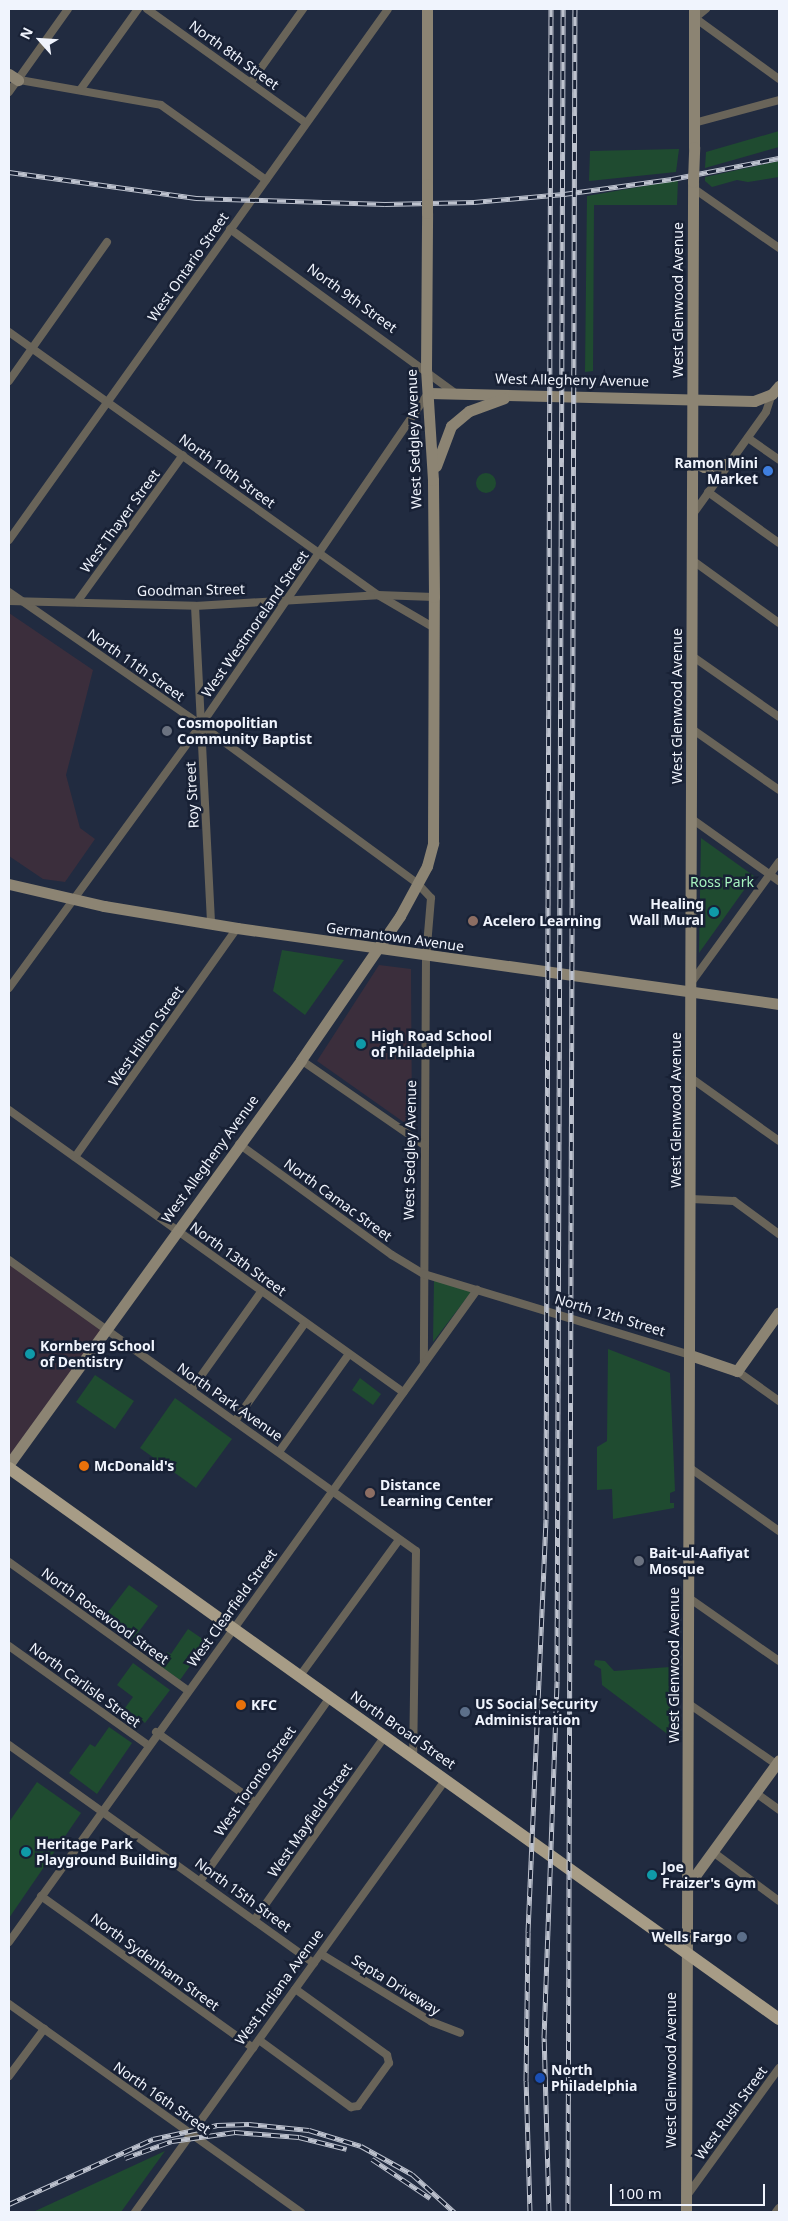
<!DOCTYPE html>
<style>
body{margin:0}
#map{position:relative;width:788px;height:2221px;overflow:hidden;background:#212b40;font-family:"Noto Sans",sans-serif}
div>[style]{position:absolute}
.education>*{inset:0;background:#3b2e3c}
.green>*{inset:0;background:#1f4b30}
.round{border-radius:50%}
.street>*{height:8px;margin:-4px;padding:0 4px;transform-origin:4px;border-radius:4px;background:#696459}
.secondary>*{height:11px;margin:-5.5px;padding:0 5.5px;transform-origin:5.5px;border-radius:5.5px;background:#8c8473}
.primary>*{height:12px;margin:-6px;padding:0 6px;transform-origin:6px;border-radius:6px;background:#a79c86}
.rail>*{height:5px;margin-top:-2.5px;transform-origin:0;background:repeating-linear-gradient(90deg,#182135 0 9px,#bdc2ce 0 18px);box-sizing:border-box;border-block:1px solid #bdc2ce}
.secondary-bridge>*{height:11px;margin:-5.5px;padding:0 5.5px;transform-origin:5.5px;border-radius:5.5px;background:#8c8473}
.dots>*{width:14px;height:14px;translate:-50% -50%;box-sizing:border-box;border:2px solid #182135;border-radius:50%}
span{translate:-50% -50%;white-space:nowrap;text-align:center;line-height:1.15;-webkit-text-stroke:5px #182135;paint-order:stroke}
.street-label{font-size:14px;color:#f0f4fd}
.poi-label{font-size:14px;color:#f0f4fd;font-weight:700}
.right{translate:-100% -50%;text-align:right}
.left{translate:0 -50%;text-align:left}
.park-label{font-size:14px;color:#a6f2bf}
.frame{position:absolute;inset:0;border:10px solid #f0f4fd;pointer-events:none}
.north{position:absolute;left:15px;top:15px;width:50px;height:50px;-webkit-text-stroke:4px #182135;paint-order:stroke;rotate:296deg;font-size:14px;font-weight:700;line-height:20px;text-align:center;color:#f0f4fd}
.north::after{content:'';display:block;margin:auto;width:18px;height:22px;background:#f0f4fd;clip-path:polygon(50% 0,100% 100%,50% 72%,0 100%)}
.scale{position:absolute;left:610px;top:2184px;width:155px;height:22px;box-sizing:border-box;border:2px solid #f0f4fd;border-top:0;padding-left:6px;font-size:15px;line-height:18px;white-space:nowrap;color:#f0f4fd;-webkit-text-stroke:4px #182135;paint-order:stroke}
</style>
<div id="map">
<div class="education">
<div style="clip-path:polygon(9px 613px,93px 670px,66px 775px,80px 828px,95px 839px,65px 882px,43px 879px,9px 856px)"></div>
<div style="clip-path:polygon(379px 965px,411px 969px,412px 1128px,317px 1061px)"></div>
<div style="clip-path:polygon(9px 1261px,106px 1330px,9px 1464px)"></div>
</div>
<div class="green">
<div style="clip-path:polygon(779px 131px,779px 147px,705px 168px,706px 152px)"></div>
<div style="clip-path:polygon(679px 149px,676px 172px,589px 181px,590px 151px)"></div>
<div style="clip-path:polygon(779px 161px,779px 177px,748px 182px,737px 180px,712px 187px,705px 181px,705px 177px)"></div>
<div style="clip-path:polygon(678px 180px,677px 205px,594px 205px,593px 371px,585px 372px,587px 196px)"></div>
<div class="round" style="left:476px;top:473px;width:20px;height:20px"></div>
<div style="clip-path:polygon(701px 838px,754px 876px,699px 953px)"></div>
<div style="clip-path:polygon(282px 950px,344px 960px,305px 1015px,273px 991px)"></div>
<div style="clip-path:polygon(434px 1280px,472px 1291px,433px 1342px)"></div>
<div style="clip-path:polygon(608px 1349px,670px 1373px,675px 1491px,670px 1493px,670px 1503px,674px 1503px,674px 1508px,613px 1519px,612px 1489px,597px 1490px,597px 1447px,607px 1441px)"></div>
<div style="clip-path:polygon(95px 1375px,134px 1401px,115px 1429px,76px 1402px)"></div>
<div style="clip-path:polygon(360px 1378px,381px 1394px,373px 1405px,352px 1390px)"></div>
<div style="clip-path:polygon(175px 1398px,232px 1439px,196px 1488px,140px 1448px)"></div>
<div style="clip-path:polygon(129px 1585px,158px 1606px,131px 1642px,102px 1620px)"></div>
<div style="clip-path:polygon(188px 1629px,207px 1642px,180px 1680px,158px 1665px,167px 1652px,171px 1654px)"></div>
<div style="clip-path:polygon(595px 1660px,605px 1661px,614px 1671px,670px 1667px,670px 1736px,602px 1685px,601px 1669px,594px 1665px)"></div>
<div style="clip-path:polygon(133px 1663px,170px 1690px,145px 1723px,125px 1708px,133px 1697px,117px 1685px)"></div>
<div style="clip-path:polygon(109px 1727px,132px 1743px,97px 1794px,69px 1773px,90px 1744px,95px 1747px)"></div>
<div style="clip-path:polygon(37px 1782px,81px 1813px,9px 1918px,9px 1822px)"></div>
<div style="clip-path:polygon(165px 2151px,121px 2212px,33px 2212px)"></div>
</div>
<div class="street">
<div style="left:147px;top:9px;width:194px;rotate:35.6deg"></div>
<div style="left:706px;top:9px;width:14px;rotate:141deg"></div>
<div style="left:695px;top:18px;width:104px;rotate:36deg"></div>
<div style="left:14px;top:79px;width:149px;rotate:10deg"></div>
<div style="left:161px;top:105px;width:129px;rotate:35.5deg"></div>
<div style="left:251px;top:82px;width:90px;rotate:-54.5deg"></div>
<div style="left:80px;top:90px;width:100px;rotate:-54.4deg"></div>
<div style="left:9px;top:92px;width:102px;rotate:-54.6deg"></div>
<div style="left:694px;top:123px;width:88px;rotate:-15.1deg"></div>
<div style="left:693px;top:188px;width:105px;rotate:34.9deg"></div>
<div style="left:230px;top:229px;width:278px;rotate:36.1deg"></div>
<div style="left:9px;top:332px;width:453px;rotate:35.5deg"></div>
<div style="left:378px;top:595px;width:64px;rotate:30.2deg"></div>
<div style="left:9px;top:381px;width:170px;rotate:-54.8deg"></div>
<div style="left:748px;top:438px;width:38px;rotate:35deg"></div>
<div style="left:708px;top:492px;width:87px;rotate:35.7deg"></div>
<div style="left:693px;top:514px;width:125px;rotate:-54.4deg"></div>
<div style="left:766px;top:412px;width:19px;rotate:-72deg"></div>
<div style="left:9px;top:540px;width:652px;rotate:-54.48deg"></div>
<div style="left:692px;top:560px;width:107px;rotate:35.9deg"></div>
<div style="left:9px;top:592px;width:234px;rotate:34.7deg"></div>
<div style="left:201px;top:725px;width:269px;rotate:36.2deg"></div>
<div style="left:418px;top:884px;width:19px;rotate:47deg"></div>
<div style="left:431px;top:898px;width:59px;rotate:94.8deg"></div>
<div style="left:426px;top:957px;width:406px;rotate:90.3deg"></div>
<div style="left:9px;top:601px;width:186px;rotate:1.5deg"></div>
<div style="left:195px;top:606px;width:183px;rotate:-3.4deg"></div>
<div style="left:378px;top:595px;width:56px;rotate:2deg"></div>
<div style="left:77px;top:602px;width:181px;rotate:-54.2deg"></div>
<div style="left:195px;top:606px;width:318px;rotate:87.1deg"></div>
<div style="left:692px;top:656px;width:106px;rotate:35deg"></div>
<div style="left:692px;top:729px;width:106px;rotate:35deg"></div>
<div style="left:692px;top:819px;width:107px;rotate:35.5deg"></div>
<div style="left:691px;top:983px;width:150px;rotate:-54deg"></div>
<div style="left:9px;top:988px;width:326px;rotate:-53.9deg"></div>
<div style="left:201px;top:725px;width:401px;rotate:-55.6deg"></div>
<div style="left:301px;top:1060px;width:150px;rotate:34.6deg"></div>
<div style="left:691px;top:1078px;width:108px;rotate:35.6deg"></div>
<div style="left:9px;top:1110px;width:485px;rotate:35.6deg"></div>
<div style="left:239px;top:1144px;width:189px;rotate:36deg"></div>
<div style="left:392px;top:1255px;width:37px;rotate:31deg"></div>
<div style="left:424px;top:1274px;width:278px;rotate:16.9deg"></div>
<div style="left:75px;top:1157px;width:281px;rotate:-54.7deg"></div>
<div style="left:691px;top:1199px;width:43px;rotate:2.7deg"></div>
<div style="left:734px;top:1201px;width:56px;rotate:36.3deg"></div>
<div style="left:9px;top:1260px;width:500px;rotate:35.56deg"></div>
<div style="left:416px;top:1551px;width:205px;rotate:90.8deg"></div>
<div style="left:737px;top:1371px;width:52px;rotate:35.5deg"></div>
<div style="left:191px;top:1390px;width:120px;rotate:-54.5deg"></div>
<div style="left:235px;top:1421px;width:120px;rotate:-54.5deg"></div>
<div style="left:279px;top:1452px;width:120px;rotate:-54.5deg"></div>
<div style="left:690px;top:1468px;width:109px;rotate:35.3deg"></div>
<div style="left:9px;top:1562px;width:219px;rotate:35.7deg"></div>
<div style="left:689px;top:1598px;width:110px;rotate:35deg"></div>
<div style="left:9px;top:1646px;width:171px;rotate:35.5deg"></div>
<div style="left:299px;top:1677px;width:170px;rotate:-53.9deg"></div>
<div style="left:689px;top:1704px;width:106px;rotate:34.6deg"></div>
<div style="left:156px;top:1732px;width:121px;rotate:35.3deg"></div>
<div style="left:9px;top:1745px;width:375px;rotate:35.6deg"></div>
<div style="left:756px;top:1793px;width:29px;rotate:36deg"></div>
<div style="left:713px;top:1852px;width:82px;rotate:36.6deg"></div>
<div style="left:201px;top:1880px;width:224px;rotate:-54.8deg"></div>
<div style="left:41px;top:1896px;width:261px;rotate:35.6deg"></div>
<div style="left:255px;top:1919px;width:224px;rotate:-54.6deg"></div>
<div style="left:9px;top:1942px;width:803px;rotate:-54.33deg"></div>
<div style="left:321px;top:1954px;width:130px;rotate:31.5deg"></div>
<div style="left:432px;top:2022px;width:30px;rotate:21deg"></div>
<div style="left:9px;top:2004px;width:359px;rotate:35.5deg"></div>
<div style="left:259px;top:2040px;width:114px;rotate:36.1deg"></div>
<div style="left:351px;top:2107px;width:7px;rotate:-8deg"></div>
<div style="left:358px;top:2106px;width:53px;rotate:-54.2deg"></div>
<div style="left:389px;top:2063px;width:8px;rotate:-104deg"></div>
<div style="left:387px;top:2055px;width:113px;rotate:-144.3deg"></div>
<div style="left:9px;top:2076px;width:59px;rotate:-53.3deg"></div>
<div style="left:686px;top:2197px;width:159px;rotate:-54.2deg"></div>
<div style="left:135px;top:2212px;width:533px;rotate:-54.31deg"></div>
<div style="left:776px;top:2212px;width:5px;rotate:-53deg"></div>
</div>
<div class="secondary">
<div style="left:427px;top:9px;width:175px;rotate:90deg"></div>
<div style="left:9px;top:74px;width:11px;rotate:34deg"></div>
<div style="left:694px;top:147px;width:138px;rotate:-90deg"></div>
<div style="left:429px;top:393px;width:325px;rotate:1.4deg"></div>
<div style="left:754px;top:401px;width:19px;rotate:-21deg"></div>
<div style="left:772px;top:394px;width:11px;rotate:-49deg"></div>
<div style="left:693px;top:462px;width:12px;rotate:24deg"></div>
<div style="left:704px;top:467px;width:22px;rotate:-8deg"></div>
<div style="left:436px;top:466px;width:43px;rotate:-69.4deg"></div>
<div style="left:451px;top:426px;width:23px;rotate:-40deg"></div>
<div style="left:469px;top:411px;width:37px;rotate:-20deg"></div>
<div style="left:9px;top:884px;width:98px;rotate:13deg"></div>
<div style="left:104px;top:906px;width:135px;rotate:9.4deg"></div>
<div style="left:237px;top:928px;width:547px;rotate:7.98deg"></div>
<div style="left:690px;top:1355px;width:50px;rotate:18.8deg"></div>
<div style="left:737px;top:1371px;width:72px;rotate:-54.6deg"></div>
<div style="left:9px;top:1464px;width:498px;rotate:-54.1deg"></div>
<div style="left:301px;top:1060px;width:175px;rotate:-55.5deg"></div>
<div style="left:400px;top:916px;width:57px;rotate:-61.6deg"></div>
<div style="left:427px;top:866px;width:24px;rotate:-75deg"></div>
<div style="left:433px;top:843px;width:246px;rotate:-89.8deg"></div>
<div style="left:434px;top:597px;width:117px;rotate:-90.5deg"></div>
<div style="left:433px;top:480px;width:110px;rotate:-93.6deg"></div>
<div style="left:426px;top:370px;width:157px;rotate:-89.6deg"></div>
<div style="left:689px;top:1884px;width:153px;rotate:-54deg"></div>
<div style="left:686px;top:2212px;width:2030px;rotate:-89.8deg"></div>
</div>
<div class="primary">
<div style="left:9px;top:1468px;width:947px;rotate:35.59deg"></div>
</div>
<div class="rail">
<div style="left:9px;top:172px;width:189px;rotate:7.9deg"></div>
<div style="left:196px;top:198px;width:189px;rotate:1.8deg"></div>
<div style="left:385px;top:204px;width:89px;rotate:-1.3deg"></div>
<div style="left:474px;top:202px;width:90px;rotate:-5.1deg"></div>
<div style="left:564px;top:194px;width:109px;rotate:-7.9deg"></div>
<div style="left:672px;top:179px;width:109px;rotate:-11.1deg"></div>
<div style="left:125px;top:2158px;width:50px;rotate:-19.9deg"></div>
<div style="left:172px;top:2141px;width:64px;rotate:-8.1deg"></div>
<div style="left:235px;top:2132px;width:64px;rotate:4.5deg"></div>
<div style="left:299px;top:2137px;width:49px;rotate:14deg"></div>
<div style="left:372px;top:2159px;width:70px;rotate:33.9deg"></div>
<div style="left:9px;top:2204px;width:158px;rotate:-24.3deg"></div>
<div style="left:153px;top:2139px;width:66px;rotate:-12.3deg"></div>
<div style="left:217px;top:2125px;width:32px;rotate:-2deg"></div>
<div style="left:249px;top:2124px;width:60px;rotate:5.7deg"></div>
<div style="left:309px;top:2130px;width:54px;rotate:17.1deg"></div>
<div style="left:361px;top:2146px;width:58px;rotate:28.8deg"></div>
<div style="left:412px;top:2174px;width:57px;rotate:42.1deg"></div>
<div style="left:530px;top:2212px;width:131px;rotate:-91.7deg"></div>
<div style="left:526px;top:2081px;width:149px;rotate:-89.2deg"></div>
<div style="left:528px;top:1932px;width:413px;rotate:-87.5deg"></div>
<div style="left:546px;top:1519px;width:1510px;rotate:-89.81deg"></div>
<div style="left:549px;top:2212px;width:174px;rotate:-91.6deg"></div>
<div style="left:544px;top:2038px;width:357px;rotate:-87.9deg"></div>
<div style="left:557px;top:1681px;width:1672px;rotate:-89.79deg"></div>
<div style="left:568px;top:2212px;width:2203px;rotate:-89.82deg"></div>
</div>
<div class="secondary-bridge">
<div style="left:693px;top:182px;width:35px;rotate:-88deg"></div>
<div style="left:427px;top:213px;width:29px;rotate:-90deg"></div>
</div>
<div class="dots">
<div style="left:768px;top:471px;background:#3f7fe0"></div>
<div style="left:167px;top:731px;background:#6b7280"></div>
<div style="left:714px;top:912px;background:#0f9aa8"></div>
<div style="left:473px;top:921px;background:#8d6e63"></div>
<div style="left:361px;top:1044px;background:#0f9aa8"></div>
<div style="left:30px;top:1354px;background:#0f9aa8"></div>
<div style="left:84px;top:1466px;background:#e8710a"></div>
<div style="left:370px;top:1493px;background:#8d6e63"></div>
<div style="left:639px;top:1561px;background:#6b7280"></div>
<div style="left:241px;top:1705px;background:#e8710a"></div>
<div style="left:465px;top:1712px;background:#5c6f8a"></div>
<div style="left:26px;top:1852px;background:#0f9aa8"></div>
<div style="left:652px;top:1875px;background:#0f9aa8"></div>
<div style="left:742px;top:1937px;background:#5c6f8a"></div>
<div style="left:540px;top:2078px;background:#1a4fb4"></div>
</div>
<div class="street-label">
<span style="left:234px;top:55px;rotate:36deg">North 8th Street</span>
<span style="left:188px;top:267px;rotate:-55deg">West Ontario Street</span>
<span style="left:352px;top:298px;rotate:36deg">North 9th Street</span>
<span style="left:678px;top:300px;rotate:-90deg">West Glenwood Avenue</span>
<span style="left:572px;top:380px;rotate:1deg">West Allegheny Avenue</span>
<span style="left:414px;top:439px;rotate:-92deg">West Sedgley Avenue</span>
<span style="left:227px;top:471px;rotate:36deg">North 10th Street</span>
<span style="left:120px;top:521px;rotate:-54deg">West Thayer Street</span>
<span style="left:191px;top:590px;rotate:-1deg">Goodman Street</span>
<span style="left:255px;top:624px;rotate:-55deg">West Westmoreland Street</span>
<span style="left:136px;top:665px;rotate:35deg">North 11th Street</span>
<span style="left:677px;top:706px;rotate:-90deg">West Glenwood Avenue</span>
<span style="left:192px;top:795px;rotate:-93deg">Roy Street</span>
<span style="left:395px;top:937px;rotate:8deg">Germantown Avenue</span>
<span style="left:146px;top:1036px;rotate:-55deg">West Hilton Street</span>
<span style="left:676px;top:1110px;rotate:-90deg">West Glenwood Avenue</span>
<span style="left:410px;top:1150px;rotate:-89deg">West Sedgley Avenue</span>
<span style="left:210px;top:1159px;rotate:-54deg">West Allegheny Avenue</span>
<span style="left:338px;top:1200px;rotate:36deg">North Camac Street</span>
<span style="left:238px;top:1259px;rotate:36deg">North 13th Street</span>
<span style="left:610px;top:1315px;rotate:17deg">North 12th Street</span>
<span style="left:230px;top:1402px;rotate:35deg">North Park Avenue</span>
<span style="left:232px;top:1608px;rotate:-54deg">West Clearfield Street</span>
<span style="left:105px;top:1616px;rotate:36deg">North Rosewood Street</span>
<span style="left:674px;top:1665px;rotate:-90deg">West Glenwood Avenue</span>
<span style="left:85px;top:1685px;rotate:36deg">North Carlisle Street</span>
<span style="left:403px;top:1730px;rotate:35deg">North Broad Street</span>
<span style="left:255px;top:1781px;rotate:-55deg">West Toronto Street</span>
<span style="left:310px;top:1820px;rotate:-55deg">West Mayfield Street</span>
<span style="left:243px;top:1895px;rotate:36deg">North 15th Street</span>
<span style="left:155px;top:1962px;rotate:36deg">North Sydenham Street</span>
<span style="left:396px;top:1985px;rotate:32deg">Septa Driveway</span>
<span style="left:279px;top:1987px;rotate:-54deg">West Indiana Avenue</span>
<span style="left:671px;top:2070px;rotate:-90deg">West Glenwood Avenue</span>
<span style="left:162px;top:2098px;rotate:35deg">North 16th Street</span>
<span style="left:731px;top:2113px;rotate:-54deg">West Rush Street</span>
</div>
<div class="poi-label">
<span class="right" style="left:758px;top:471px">Ramon Mini<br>Market</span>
<span class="left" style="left:177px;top:731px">Cosmopolitian<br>Community Baptist</span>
<span class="right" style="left:704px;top:912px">Healing<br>Wall Mural</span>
<span class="left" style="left:483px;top:921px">Acelero Learning</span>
<span class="left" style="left:371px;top:1044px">High Road School<br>of Philadelphia</span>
<span class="left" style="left:40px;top:1354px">Kornberg School<br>of Dentistry</span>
<span class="left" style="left:94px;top:1466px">McDonald's</span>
<span class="left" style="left:380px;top:1493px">Distance<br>Learning Center</span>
<span class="left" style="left:649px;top:1561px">Bait-ul-Aafiyat<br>Mosque</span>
<span class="left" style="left:475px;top:1712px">US Social Security<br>Administration</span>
<span class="left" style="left:251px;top:1705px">KFC</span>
<span class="left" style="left:36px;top:1852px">Heritage Park<br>Playground Building</span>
<span class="left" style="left:662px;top:1875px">Joe<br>Fraizer's Gym</span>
<span class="right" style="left:732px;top:1937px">Wells Fargo</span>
<span class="left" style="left:551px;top:2078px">North<br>Philadelphia</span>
</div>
<div class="park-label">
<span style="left:722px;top:882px">Ross Park</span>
</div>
<div class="frame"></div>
<div class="north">N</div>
<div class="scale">100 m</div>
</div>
